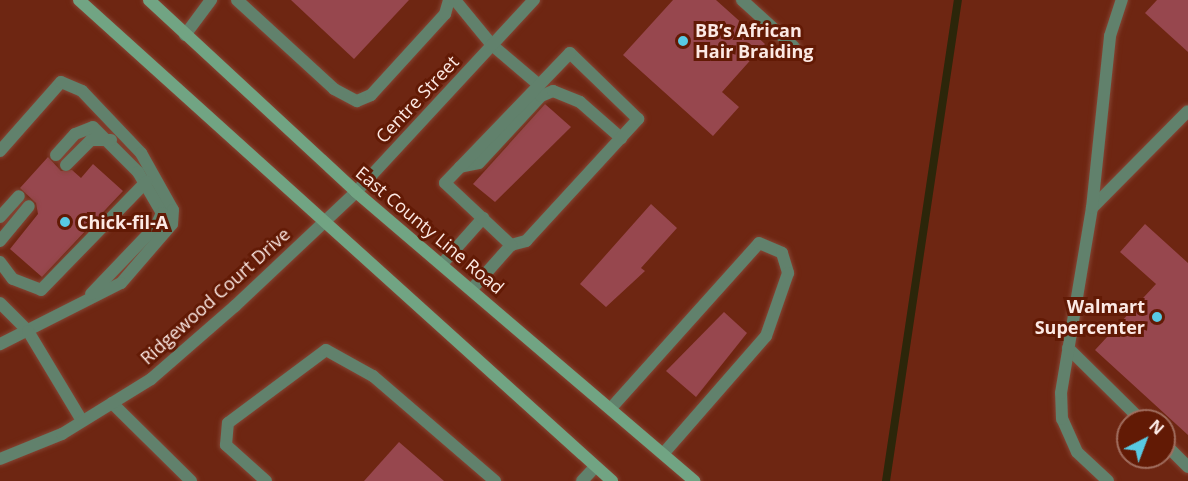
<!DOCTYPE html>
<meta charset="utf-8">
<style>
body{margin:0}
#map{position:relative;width:1188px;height:481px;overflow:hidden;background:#6e2612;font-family:"Open Sans",sans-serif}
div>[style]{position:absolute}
.stream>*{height:8px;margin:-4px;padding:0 4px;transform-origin:4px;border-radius:4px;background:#2c260a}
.building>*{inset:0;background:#97474e}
.roads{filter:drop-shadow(0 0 2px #854534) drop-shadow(0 0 2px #854534)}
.service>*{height:12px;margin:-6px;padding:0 6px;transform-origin:6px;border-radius:6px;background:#61816c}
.minor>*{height:12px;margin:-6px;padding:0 6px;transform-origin:6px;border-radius:6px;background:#61816c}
.secondary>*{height:12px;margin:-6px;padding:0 6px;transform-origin:6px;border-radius:6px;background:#71a483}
.dots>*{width:16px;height:16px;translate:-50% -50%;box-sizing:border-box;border:3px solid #621a05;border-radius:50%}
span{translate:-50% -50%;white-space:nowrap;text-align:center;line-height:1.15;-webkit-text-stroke:6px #621a05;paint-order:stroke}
.poi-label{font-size:18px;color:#fce9e4;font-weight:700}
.left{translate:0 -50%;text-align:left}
.right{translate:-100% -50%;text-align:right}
.street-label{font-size:18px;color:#fce9e4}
.north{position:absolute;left:1116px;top:409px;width:60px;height:60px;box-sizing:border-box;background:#621a05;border:2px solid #a06d5e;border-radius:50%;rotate:42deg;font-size:16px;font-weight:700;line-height:24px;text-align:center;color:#fce9e4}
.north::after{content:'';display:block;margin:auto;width:21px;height:27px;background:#58c9e3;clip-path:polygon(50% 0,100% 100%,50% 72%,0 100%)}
</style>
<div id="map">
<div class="stream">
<div style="left:886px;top:481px;width:486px;rotate:-81.5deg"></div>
</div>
<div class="building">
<div style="clip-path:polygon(291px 0,409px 0,354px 59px)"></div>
<div style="clip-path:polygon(673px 0,716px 0,765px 44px,722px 92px,739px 107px,713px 136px,623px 55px)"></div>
<div style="clip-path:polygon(1157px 0,1188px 0,1188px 52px,1145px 13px)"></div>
<div style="clip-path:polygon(545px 104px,571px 127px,495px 202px,473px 184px)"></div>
<div style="clip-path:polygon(48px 157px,61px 171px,72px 170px,81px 178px,93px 164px,123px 191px,42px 277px,10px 249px,38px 214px,36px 203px,20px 188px)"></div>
<div style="clip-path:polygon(651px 204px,677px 228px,641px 268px,645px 271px,606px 307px,580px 284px)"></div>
<div style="clip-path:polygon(1145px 224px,1188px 263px,1188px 435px,1095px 350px,1156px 284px,1120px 252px)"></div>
<div style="clip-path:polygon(724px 312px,747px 333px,696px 397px,666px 371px)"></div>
<div style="clip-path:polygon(399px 442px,444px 481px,364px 481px)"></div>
</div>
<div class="roads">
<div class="service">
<div style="left:237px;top:0;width:132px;rotate:42.5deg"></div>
<div style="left:334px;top:89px;width:26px;rotate:28deg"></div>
<div style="left:357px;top:101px;width:15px;rotate:-23deg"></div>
<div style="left:371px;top:95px;width:110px;rotate:-47.6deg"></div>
<div style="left:445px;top:14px;width:15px;rotate:-74deg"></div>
<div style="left:455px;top:0;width:58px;rotate:50.6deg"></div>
<div style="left:492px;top:45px;width:62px;rotate:40.4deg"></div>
<div style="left:742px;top:0;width:70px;rotate:42.1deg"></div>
<div style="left:185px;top:35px;width:44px;rotate:-53.4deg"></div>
<div style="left:0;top:151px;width:92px;rotate:-48.5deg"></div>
<div style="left:61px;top:82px;width:23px;rotate:23deg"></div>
<div style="left:82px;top:91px;width:86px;rotate:46.4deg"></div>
<div style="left:141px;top:153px;width:65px;rotate:60.7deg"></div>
<div style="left:173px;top:210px;width:14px;rotate:94deg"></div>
<div style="left:172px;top:224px;width:78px;rotate:130.8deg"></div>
<div style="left:121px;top:283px;width:136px;rotate:153.2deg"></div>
<div style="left:56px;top:155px;width:28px;rotate:-48deg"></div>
<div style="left:75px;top:134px;width:19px;rotate:-21deg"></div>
<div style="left:93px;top:127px;width:64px;rotate:45deg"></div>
<div style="left:138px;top:172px;width:48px;rotate:59.7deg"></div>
<div style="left:162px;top:213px;width:14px;rotate:115deg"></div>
<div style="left:156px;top:226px;width:94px;rotate:133.7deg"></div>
<div style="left:66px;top:165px;width:35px;rotate:-45deg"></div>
<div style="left:91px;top:140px;width:20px"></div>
<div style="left:460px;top:167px;width:19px;rotate:-12deg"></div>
<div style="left:479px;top:163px;width:91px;rotate:-47.2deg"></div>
<div style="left:541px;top:96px;width:13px;rotate:-23deg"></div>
<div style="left:553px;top:91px;width:29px;rotate:22deg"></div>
<div style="left:580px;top:102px;width:55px;rotate:41.3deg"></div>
<div style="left:1092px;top:208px;width:136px;rotate:-45.3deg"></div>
<div style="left:0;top:217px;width:28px;rotate:-48deg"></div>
<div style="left:0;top:241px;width:45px;rotate:-50.4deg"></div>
<div style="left:0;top:262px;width:21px;rotate:53deg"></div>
<div style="left:13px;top:279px;width:30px;rotate:21deg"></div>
<div style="left:41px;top:290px;width:151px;rotate:-45.8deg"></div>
<div style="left:442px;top:264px;width:62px;rotate:-48.3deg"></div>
<div style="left:472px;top:289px;width:59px;rotate:-48.4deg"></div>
<div style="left:511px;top:245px;width:16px;rotate:-15deg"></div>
<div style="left:526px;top:241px;width:166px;rotate:-47.4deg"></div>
<div style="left:638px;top:119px;width:95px;rotate:-135.9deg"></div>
<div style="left:570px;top:53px;width:180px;rotate:133.9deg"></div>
<div style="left:445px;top:183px;width:91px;rotate:43.2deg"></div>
<div style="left:0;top:303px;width:40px;rotate:45deg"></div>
<div style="left:28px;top:331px;width:105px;rotate:59deg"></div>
<div style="left:1068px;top:348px;width:104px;rotate:44.6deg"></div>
<div style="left:112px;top:403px;width:111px;rotate:44.6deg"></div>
<div style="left:612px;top:407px;width:220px;rotate:-48.1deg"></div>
<div style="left:759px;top:243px;width:25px;rotate:23deg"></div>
<div style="left:782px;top:253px;width:21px;rotate:73deg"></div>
<div style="left:788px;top:273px;width:67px;rotate:109.2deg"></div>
<div style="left:766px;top:336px;width:155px;rotate:131.1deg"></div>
<div style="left:1164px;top:443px;width:34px;rotate:45deg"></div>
<div style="left:266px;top:481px;width:54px;rotate:-138deg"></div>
<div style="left:226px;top:445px;width:22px;rotate:-85deg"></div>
<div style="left:228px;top:423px;width:122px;rotate:-36.7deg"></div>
<div style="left:326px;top:350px;width:54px;rotate:29deg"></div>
<div style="left:373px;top:376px;width:161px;rotate:40.7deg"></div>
<div style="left:582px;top:481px;width:18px;rotate:-47deg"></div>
<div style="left:1108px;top:481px;width:42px;rotate:-136.9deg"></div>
<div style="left:1077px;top:452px;width:36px;rotate:-114deg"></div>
<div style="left:1062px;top:419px;width:26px;rotate:-92deg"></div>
<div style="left:1061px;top:393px;width:188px;rotate:-80.5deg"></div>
<div style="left:1092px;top:208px;width:173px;rotate:-84deg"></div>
<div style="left:1110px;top:36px;width:38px;rotate:-72deg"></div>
</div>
<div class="minor">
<div style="left:0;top:459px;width:67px;rotate:-22deg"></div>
<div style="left:62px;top:434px;width:105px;rotate:-31.7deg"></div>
<div style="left:151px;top:379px;width:111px;rotate:-41deg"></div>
<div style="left:235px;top:306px;width:166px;rotate:-43.3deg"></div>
<div style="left:356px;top:192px;width:262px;rotate:-47.2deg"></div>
</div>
<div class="secondary">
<div style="left:79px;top:0;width:718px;rotate:42.06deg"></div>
<div style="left:149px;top:0;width:282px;rotate:42.8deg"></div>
<div style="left:356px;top:192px;width:445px;rotate:40.5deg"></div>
</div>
</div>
<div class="dots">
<div style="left:683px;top:41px;background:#58c9e3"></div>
<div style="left:65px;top:222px;background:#58c9e3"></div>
<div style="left:1157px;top:317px;background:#58c9e3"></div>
</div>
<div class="poi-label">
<span class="left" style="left:695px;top:41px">BB’s African<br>Hair Braiding</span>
<span class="left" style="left:77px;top:222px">Chick-fil-A</span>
<span class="right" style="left:1145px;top:317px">Walmart<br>Supercenter</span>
</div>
<div class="street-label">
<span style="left:417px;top:99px;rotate:-47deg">Centre Street</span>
<span style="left:430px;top:230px;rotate:40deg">East County Line Road</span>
<span style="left:215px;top:296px;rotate:-42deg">Ridgewood Court Drive</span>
</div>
<div class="north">N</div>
</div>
